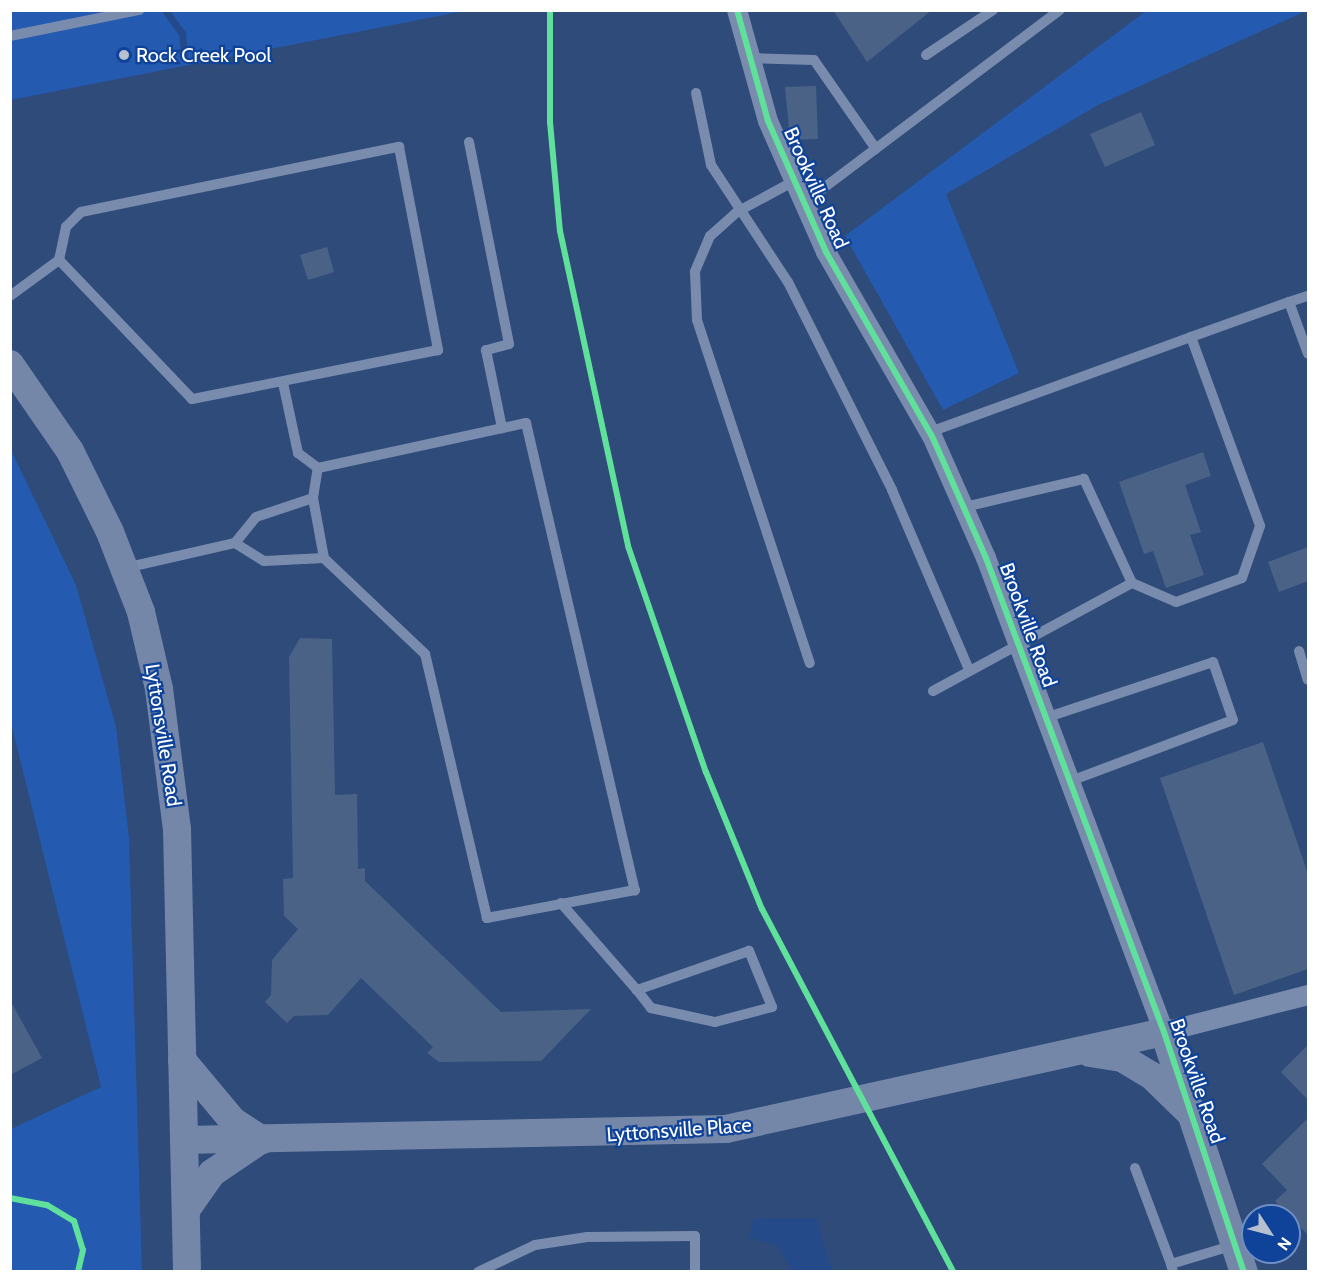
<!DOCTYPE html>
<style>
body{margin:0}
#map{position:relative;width:1319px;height:1282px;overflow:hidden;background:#2e4b7a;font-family:Cabin,sans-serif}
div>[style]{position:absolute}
.green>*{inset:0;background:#245ab0}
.water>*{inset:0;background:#244a89}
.stream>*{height:7px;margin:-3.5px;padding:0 3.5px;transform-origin:3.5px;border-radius:3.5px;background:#244a89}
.building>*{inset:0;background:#4b6287}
.lane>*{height:10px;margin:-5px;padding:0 5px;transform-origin:5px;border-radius:5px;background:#798cad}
.street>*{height:20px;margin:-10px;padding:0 10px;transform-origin:10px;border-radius:10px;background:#798cad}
.secondary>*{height:28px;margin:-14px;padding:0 14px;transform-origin:14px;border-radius:14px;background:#7487a9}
.cycleway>*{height:6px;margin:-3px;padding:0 3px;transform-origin:3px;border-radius:3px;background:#60e19b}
.dots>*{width:16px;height:16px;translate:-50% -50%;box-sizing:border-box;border:3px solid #0f4399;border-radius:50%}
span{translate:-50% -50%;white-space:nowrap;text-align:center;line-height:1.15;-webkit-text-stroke:4.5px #0f4399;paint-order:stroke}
.poi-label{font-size:20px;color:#fff}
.left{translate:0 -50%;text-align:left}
.street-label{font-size:20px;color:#fff}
.frame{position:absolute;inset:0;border:12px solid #fff;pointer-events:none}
.north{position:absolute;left:1241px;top:1204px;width:60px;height:60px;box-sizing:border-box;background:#0f4399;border:2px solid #6f8ec2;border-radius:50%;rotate:126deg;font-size:16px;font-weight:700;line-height:24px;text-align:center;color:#fff}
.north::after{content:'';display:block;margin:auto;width:21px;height:27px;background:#b6c0d0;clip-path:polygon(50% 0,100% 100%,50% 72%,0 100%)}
</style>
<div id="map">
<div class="green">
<div style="clip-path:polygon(11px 11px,464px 11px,11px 100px)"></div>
<div style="clip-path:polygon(1146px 11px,1306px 11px,1098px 105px,946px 194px,1019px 373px,943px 410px,845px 236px)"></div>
<div style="clip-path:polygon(11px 450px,76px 585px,116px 727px,129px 838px,142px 1271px,11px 1271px,11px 1129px,101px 1087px,11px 723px)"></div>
</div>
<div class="water">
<div style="clip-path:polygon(816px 1218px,832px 1271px,792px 1271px,777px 1245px,749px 1237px,754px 1219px)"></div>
</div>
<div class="stream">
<div style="left:165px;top:10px;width:29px;rotate:54deg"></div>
<div style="left:182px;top:33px;width:21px;rotate:85deg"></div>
</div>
<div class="building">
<div style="clip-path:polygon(833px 10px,932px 10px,867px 62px)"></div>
<div style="clip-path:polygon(816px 86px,818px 139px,790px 140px,785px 87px)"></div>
<div style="clip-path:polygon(1141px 112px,1155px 145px,1105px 167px,1090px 134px)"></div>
<div style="clip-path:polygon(327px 247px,334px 272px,308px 280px,300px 255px)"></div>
<div style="clip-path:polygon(1203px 452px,1211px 476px,1185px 485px,1201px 532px,1190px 535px,1204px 575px,1166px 588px,1153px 551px,1144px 554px,1119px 482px)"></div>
<div style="clip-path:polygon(1308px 547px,1308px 581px,1279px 592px,1268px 562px)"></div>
<div style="clip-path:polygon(300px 638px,332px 639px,335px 795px,357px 794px,358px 869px,365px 868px,365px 881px,501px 1012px,591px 1009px,541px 1061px,439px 1062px,427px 1053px,433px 1047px,361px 978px,328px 1015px,294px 1016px,287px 1023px,265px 1002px,271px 995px,272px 960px,298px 929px,284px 916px,283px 879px,293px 878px,289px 657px)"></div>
<div style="clip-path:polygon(1263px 742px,1308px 874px,1308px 969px,1234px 995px,1160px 778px)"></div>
<div style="clip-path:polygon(10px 1000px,42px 1058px,10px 1075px)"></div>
<div style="clip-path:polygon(1308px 1045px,1308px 1100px,1281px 1072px)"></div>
<div style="clip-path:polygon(1308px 1118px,1308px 1235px,1275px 1201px,1287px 1190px,1262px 1164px)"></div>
</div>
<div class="lane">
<div style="left:10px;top:36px;width:132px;rotate:-11.4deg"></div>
<div style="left:926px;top:55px;width:81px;rotate:-33.9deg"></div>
<div style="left:749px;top:58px;width:65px;rotate:1.8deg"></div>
<div style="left:814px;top:60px;width:108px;rotate:55.1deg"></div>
<div style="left:696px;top:93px;width:74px;rotate:78.2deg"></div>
<div style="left:711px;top:165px;width:140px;rotate:56.7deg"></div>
<div style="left:788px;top:282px;width:233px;rotate:63.4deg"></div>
<div style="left:892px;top:490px;width:196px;rotate:66.8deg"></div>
<div style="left:469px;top:142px;width:206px;rotate:78.8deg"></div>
<div style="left:509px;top:344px;width:24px;rotate:165deg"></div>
<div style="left:486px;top:350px;width:80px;rotate:78.4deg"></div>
<div style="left:399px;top:147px;width:207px;rotate:79.1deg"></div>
<div style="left:438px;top:350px;width:251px;rotate:168.7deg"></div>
<div style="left:192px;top:399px;width:192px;rotate:-133.7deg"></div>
<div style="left:59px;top:260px;width:34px;rotate:-78deg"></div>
<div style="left:66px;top:227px;width:21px;rotate:-45deg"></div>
<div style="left:81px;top:212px;width:325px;rotate:-11.6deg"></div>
<div style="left:796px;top:180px;width:67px;rotate:151.5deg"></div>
<div style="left:737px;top:212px;width:36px;rotate:138deg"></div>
<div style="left:710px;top:236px;width:39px;rotate:113deg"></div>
<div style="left:695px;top:272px;width:48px;rotate:87.6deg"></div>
<div style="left:697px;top:320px;width:361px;rotate:71.8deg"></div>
<div style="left:805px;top:202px;width:319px;rotate:-37deg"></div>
<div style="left:10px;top:296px;width:61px;rotate:-36.3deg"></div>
<div style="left:1289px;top:302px;width:20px;rotate:-18deg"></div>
<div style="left:1191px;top:337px;width:104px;rotate:-19.7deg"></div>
<div style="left:1289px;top:302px;width:55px;rotate:69.9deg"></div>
<div style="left:283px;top:383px;width:72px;rotate:77.9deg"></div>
<div style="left:298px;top:453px;width:25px;rotate:37deg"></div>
<div style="left:526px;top:423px;width:480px;rotate:76.9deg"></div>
<div style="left:635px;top:890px;width:151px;rotate:169.3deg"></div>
<div style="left:487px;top:918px;width:271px;rotate:-103.2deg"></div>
<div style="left:425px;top:654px;width:139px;rotate:-136.5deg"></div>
<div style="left:324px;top:558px;width:61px;rotate:-100.4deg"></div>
<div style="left:313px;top:498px;width:30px;rotate:-81deg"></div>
<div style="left:318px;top:468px;width:213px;rotate:-12.2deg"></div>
<div style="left:930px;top:432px;width:278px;rotate:-20deg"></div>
<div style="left:1191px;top:337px;width:201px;rotate:69.9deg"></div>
<div style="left:1260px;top:526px;width:55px;rotate:109.1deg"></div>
<div style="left:1242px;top:578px;width:70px;rotate:160deg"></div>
<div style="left:1176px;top:602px;width:48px;rotate:-156.6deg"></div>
<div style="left:235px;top:543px;width:34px;rotate:32deg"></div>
<div style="left:264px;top:561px;width:60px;rotate:-2.9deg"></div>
<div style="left:125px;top:568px;width:113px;rotate:-12.8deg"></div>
<div style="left:235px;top:543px;width:33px;rotate:-51deg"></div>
<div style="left:256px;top:517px;width:60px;rotate:-18.4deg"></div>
<div style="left:1299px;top:651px;width:30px;rotate:73deg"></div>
<div style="left:933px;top:691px;width:226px;rotate:-28.5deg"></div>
<div style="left:1132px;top:583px;width:115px;rotate:-114.8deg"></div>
<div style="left:1084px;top:479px;width:122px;rotate:166.8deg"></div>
<div style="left:1045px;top:718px;width:177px;rotate:-18.4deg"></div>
<div style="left:1213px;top:662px;width:61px;rotate:71deg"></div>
<div style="left:1233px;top:720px;width:176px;rotate:159.4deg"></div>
<div style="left:561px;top:903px;width:116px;rotate:48.9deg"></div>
<div style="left:637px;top:990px;width:23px;rotate:52deg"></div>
<div style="left:651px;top:1008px;width:66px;rotate:12.3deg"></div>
<div style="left:715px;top:1022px;width:59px;rotate:-14.7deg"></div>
<div style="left:772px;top:1007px;width:61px;rotate:-112.3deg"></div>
<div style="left:749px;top:951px;width:119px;rotate:160.8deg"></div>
<div style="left:1135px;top:1168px;width:103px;rotate:69.4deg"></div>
<div style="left:478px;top:1272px;width:63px;rotate:-25.3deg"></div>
<div style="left:535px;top:1245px;width:53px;rotate:-8.7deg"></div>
<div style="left:587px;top:1237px;width:108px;rotate:-0.5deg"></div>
<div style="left:695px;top:1236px;width:36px;rotate:90deg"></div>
<div style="left:1173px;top:1272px;width:8px;rotate:-104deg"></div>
<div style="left:1171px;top:1264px;width:66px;rotate:-16.8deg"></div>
</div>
<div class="street">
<div style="left:737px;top:10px;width:115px;rotate:74.4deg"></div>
<div style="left:768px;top:121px;width:143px;rotate:66.1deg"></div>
<div style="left:826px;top:252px;width:212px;rotate:60.1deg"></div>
<div style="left:932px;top:436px;width:133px;rotate:66.1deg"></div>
<div style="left:986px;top:558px;width:506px;rotate:69.42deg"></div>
<div style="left:1164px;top:1032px;width:149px;rotate:-14.4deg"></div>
</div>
<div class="secondary">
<div style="left:10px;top:364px;width:106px;rotate:55.4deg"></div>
<div style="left:70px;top:451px;width:90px;rotate:63.7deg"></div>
<div style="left:110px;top:532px;width:86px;rotate:68.8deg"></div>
<div style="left:141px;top:612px;width:79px;rotate:76.8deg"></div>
<div style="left:159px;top:689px;width:141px;rotate:82.7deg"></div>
<div style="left:177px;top:829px;width:443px;rotate:88.7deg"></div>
<div style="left:1090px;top:1053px;width:32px;rotate:9deg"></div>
<div style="left:1122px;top:1058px;width:35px;rotate:31deg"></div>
<div style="left:1152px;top:1076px;width:49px;rotate:44.2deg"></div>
<div style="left:182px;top:1060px;width:80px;rotate:50.1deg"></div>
<div style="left:233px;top:1121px;width:35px;rotate:33deg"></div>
<div style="left:184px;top:1140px;width:542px;rotate:-1.16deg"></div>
<div style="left:726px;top:1129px;width:449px;rotate:-12.5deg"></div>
<div style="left:1164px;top:1032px;width:253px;rotate:71.6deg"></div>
<div style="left:186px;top:1210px;width:45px;rotate:-54.9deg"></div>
<div style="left:212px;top:1173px;width:57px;rotate:-34.2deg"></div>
</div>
<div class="cycleway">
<div style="left:550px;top:10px;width:112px;rotate:90deg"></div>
<div style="left:550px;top:122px;width:109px;rotate:84.8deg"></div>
<div style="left:560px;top:231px;width:322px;rotate:77.8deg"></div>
<div style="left:628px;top:546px;width:239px;rotate:71deg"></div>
<div style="left:706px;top:772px;width:148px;rotate:67.8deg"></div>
<div style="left:762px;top:909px;width:410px;rotate:62.2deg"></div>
<div style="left:737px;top:10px;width:115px;rotate:74.4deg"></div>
<div style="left:768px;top:121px;width:143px;rotate:66.1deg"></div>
<div style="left:826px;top:252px;width:212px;rotate:60.1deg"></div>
<div style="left:932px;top:436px;width:133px;rotate:66.1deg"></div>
<div style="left:986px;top:558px;width:506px;rotate:69.42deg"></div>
<div style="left:1164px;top:1032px;width:253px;rotate:71.6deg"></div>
<div style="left:10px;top:1198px;width:38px;rotate:11deg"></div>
<div style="left:47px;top:1205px;width:31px;rotate:31deg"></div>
<div style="left:74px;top:1221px;width:30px;rotate:73deg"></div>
<div style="left:83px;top:1250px;width:23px;rotate:103deg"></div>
</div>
<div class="dots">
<div style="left:124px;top:55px;background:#b6c0d0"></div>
</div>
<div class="poi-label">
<span class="left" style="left:136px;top:55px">Rock Creek Pool</span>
</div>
<div class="street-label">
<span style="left:816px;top:188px;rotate:66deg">Brookville Road</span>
<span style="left:1028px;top:625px;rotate:70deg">Brookville Road</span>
<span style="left:163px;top:735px;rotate:81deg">Lyttonsville Road</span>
<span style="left:1197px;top:1081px;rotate:71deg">Brookville Road</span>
<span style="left:679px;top:1130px;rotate:-4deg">Lyttonsville Place</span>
</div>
<div class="frame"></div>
<div class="north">N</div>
</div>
